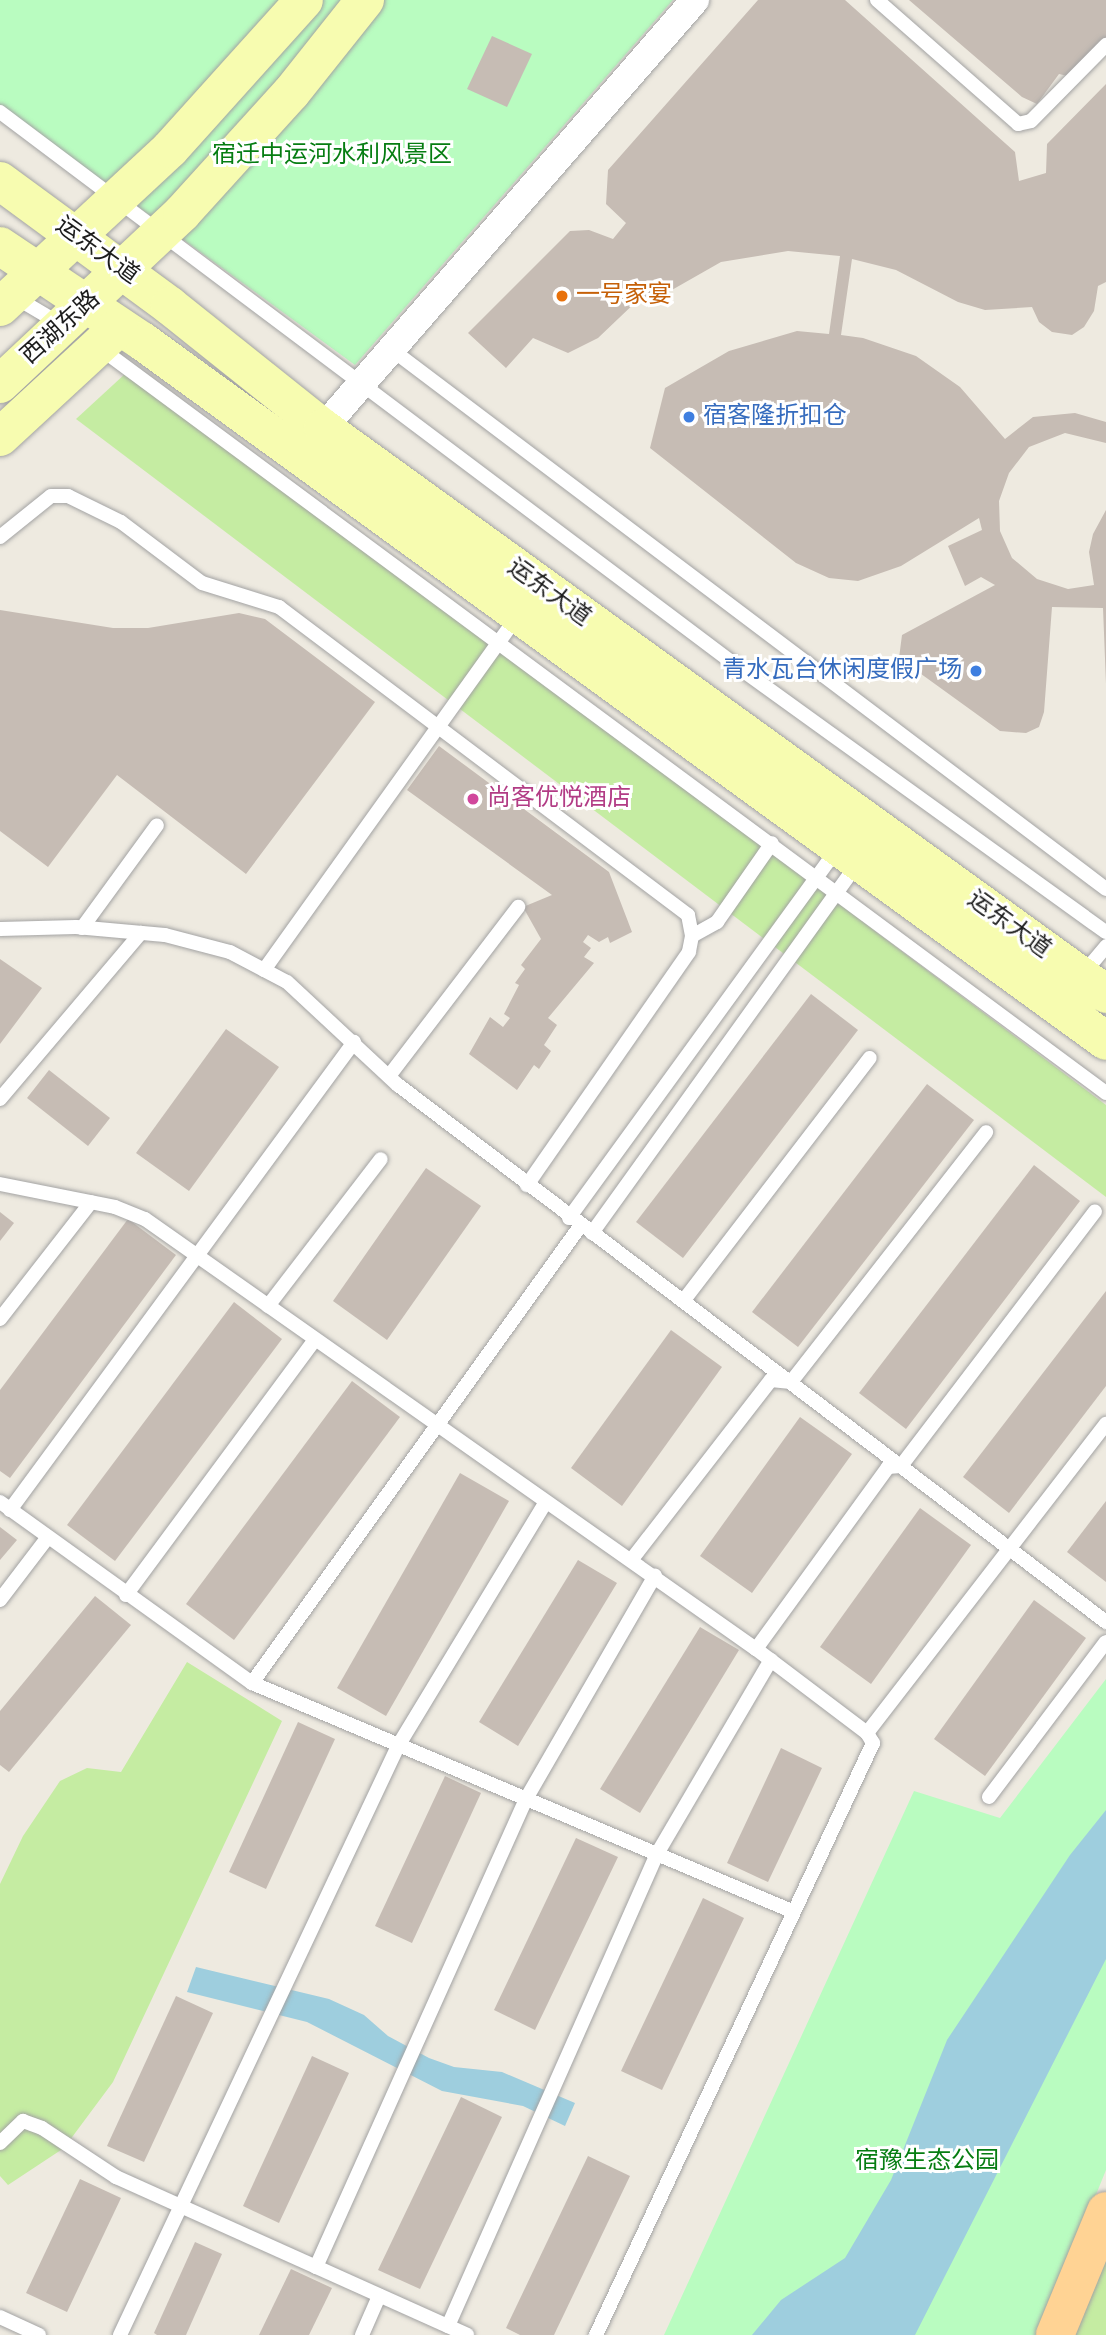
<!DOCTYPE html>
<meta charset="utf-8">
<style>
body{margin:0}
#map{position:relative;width:1106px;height:2335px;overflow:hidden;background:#eeeae0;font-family:"Alegreya Sans","Noto Sans SC",sans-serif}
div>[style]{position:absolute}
.grass>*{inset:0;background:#c5eca2}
.park>*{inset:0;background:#b9fcc0}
.water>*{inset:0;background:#9ecede}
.building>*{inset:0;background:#c6bcb4}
.roads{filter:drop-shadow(0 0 2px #a3a3a3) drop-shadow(0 0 2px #a3a3a3)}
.lane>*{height:14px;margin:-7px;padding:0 7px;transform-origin:7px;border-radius:7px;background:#fff}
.street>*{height:28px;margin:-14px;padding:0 14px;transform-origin:14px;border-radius:14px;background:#fff}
.secondary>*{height:38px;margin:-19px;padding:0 19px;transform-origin:19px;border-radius:19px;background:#f7fcb0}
.primary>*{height:38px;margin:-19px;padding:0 19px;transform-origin:19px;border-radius:19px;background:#ffd394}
.dots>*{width:19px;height:19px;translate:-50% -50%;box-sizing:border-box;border:4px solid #fff;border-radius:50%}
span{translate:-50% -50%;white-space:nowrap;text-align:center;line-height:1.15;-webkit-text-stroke:6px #fff;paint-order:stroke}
.park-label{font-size:24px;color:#067d12}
.street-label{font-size:24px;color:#1c1c1c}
.food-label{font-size:24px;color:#c56008}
.left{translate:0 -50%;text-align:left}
.shop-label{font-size:24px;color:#366cbe}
.right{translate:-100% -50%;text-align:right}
.hotel-label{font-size:24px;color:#b23c85}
</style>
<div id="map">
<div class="grass">
<div style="clip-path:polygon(126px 373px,135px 374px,1106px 1105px,1106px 1197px,76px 419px)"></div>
<div style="clip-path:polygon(187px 1662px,282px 1721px,113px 2082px,64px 2148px,8px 2185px,0 2176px,0 1884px,23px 1836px,60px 1781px,87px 1768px,121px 1772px)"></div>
<div style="clip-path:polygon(1106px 2246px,1106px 2335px,1067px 2335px)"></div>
</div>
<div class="park">
<div style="clip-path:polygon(0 0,673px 0,355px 365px,0 106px)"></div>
<div style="clip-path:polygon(1106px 1679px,1106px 2170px,1039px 2335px,664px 2335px,914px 1791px,1000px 1818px)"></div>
</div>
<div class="water">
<div style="clip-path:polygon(1106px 1810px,1106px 1959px,915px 2335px,752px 2335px,781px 2300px,845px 2258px,891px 2180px,947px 2040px,1070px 1855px)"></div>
<div style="clip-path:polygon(196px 1967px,329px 1999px,364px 2015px,388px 2036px,429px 2058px,454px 2067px,502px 2072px,575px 2103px,565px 2126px,523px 2106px,442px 2091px,307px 2022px,187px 1992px)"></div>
</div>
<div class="building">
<div style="clip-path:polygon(758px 0,845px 0,1015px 152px,1019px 181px,1046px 173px,1047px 144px,1106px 84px,1106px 282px,1098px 286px,1094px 311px,1084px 327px,1072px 335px,1052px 332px,1039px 322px,1032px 307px,985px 310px,958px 302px,896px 270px,852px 259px,841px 335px,863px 338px,916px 356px,960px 387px,1005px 439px,1033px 417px,1075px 413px,1106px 422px,1106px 443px,1065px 433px,1029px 447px,1009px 473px,999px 501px,1000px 531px,1012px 558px,1037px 579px,1068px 589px,1094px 585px,1089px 552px,1093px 534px,1106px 510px,1106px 684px,1103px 608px,1052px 607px,1044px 712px,1039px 727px,1026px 733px,1000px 731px,899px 658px,902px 635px,995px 585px,981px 577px,965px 586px,948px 546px,982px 530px,979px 518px,901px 566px,858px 581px,829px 578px,796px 563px,650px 448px,665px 388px,729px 351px,797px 331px,829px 334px,840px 256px,788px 251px,721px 262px,656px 299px,640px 298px,598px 338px,568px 353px,533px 338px,506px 368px,468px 333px,570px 231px,589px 230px,613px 239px,626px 223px,606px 204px,608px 170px)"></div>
<div style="clip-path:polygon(909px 0,1106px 0,1106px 41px,1072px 77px,1059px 74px,1037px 104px,1022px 97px)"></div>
<div style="clip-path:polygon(492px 36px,532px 54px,507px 107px,467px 89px)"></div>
<div style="clip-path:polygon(0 610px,113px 628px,148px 628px,239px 613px,265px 619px,375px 702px,246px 874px,117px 775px,48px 867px,0 831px)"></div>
<div style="clip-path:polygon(439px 746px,609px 872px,632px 932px,610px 943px,608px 937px,599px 942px,588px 935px,583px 942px,591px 948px,584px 957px,594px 963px,548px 1018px,557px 1025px,544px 1045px,551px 1051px,539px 1069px,534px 1065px,517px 1090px,469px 1054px,490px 1017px,503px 1027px,510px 1018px,504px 1014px,519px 985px,515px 983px,525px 969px,521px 965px,541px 939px,523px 907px,552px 895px,407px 790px)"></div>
<div style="clip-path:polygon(0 959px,42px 988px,0 1044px)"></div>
<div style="clip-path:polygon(811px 994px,858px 1030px,683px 1258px,636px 1222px)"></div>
<div style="clip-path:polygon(226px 1029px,279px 1067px,189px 1191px,136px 1153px)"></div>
<div style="clip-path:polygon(49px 1070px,110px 1118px,88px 1146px,27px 1098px)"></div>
<div style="clip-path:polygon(927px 1084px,974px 1120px,798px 1347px,752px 1312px)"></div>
<div style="clip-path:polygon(1034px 1165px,1080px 1201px,906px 1429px,859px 1393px)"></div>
<div style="clip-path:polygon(426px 1168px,481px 1206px,387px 1340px,333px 1301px)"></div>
<div style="clip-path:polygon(0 1212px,14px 1223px,0 1241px)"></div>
<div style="clip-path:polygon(128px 1219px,176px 1255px,10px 1478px,0 1471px,0 1390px)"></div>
<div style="clip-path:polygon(1106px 1291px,1106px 1386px,1009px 1513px,963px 1477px)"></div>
<div style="clip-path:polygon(234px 1302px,282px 1339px,115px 1561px,67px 1525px)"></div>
<div style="clip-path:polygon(671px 1330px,722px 1367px,622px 1506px,571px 1468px)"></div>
<div style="clip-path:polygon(352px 1381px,400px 1417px,234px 1640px,186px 1604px)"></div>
<div style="clip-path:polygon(800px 1417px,852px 1454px,752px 1593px,700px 1556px)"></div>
<div style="clip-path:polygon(460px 1473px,509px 1501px,386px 1716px,337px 1688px)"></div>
<div style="clip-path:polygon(1106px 1501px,1106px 1582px,1067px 1552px)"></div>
<div style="clip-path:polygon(920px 1508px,971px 1545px,871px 1684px,820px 1647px)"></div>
<div style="clip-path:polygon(0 1527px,17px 1540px,0 1560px)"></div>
<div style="clip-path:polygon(578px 1560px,617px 1583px,518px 1746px,479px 1722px)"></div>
<div style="clip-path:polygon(95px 1596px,131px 1625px,9px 1772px,0 1765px,0 1711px)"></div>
<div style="clip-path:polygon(1034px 1600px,1086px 1638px,985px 1776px,934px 1739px)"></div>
<div style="clip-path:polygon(700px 1627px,739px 1650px,640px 1813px,600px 1789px)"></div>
<div style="clip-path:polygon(298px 1722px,335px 1739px,266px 1889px,229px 1872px)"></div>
<div style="clip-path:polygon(781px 1748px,822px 1768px,768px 1882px,727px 1863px)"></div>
<div style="clip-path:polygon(445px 1776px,481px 1793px,412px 1943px,375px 1926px)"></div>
<div style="clip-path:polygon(576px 1838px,618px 1857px,535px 2030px,494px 2010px)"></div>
<div style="clip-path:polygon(703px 1898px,744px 1918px,662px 2090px,621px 2071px)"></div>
<div style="clip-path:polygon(176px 1996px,213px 2013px,144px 2162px,107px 2146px)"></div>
<div style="clip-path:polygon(312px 2056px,349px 2073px,279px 2223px,243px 2206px)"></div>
<div style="clip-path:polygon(461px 2097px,502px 2117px,420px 2289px,378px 2270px)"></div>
<div style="clip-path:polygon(588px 2156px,630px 2176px,554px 2335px,520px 2335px,506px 2328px)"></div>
<div style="clip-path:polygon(80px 2179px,121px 2198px,67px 2312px,26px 2293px)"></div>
<div style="clip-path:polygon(195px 2242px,222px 2254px,186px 2335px,157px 2335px,154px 2333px)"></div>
<div style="clip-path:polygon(291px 2269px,332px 2288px,309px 2335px,259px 2335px)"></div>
</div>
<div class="roads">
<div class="lane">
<div style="left:877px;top:0;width:188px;rotate:41.3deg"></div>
<div style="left:1018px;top:124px;width:13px;rotate:-13deg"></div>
<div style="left:1031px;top:121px;width:107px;rotate:-45.4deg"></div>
<div style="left:0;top:112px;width:918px;rotate:36.94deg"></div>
<div style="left:734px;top:664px;width:458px;rotate:35.8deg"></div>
<div style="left:13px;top:296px;width:57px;rotate:30.6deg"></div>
<div style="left:100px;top:348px;width:1252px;rotate:36.52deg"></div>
<div style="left:391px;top:349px;width:896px;rotate:37.06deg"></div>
<div style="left:0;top:537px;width:65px;rotate:-38.8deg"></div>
<div style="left:51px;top:496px;width:17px"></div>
<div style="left:68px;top:496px;width:59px;rotate:26.1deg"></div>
<div style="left:121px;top:522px;width:101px;rotate:37deg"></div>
<div style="left:202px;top:583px;width:81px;rotate:17.3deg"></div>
<div style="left:279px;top:607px;width:512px;rotate:36.98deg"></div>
<div style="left:688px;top:915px;width:21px;rotate:79deg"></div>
<div style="left:692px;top:936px;width:16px;rotate:101deg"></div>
<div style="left:689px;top:952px;width:284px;rotate:124.8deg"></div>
<div style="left:82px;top:928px;width:127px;rotate:-53.9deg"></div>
<div style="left:0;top:929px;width:76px;rotate:-1.5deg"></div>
<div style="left:76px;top:927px;width:89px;rotate:5.1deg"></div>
<div style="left:165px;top:935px;width:67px;rotate:14.7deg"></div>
<div style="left:230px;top:952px;width:64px;rotate:27.8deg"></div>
<div style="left:287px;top:982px;width:151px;rotate:42.9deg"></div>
<div style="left:398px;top:1085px;width:889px;rotate:37.18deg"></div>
<div style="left:692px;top:936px;width:29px;rotate:-29deg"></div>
<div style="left:717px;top:922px;width:96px;rotate:-55.2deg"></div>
<div style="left:264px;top:970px;width:435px;rotate:-54.4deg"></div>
<div style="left:1082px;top:975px;width:38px;rotate:-50deg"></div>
<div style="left:389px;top:1076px;width:213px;rotate:-52.6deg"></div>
<div style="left:0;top:1099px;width:218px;rotate:-49.7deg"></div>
<div style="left:0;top:1184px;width:117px;rotate:11.3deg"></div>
<div style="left:115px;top:1207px;width:32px;rotate:22deg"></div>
<div style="left:145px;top:1219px;width:747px;rotate:35.14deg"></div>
<div style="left:756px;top:1649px;width:139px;rotate:37.1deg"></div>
<div style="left:867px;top:1733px;width:12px;rotate:59deg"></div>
<div style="left:873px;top:1743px;width:654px;rotate:115.08deg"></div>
<div style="left:569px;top:1218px;width:457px;rotate:-54deg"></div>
<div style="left:592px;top:1233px;width:457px;rotate:-54.3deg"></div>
<div style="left:684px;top:1300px;width:305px;rotate:-52.5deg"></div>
<div style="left:268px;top:1306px;width:185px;rotate:-52.5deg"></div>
<div style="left:0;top:1319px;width:148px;rotate:-52.1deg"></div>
<div style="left:0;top:1502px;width:310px;rotate:35.7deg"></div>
<div style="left:252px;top:1683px;width:588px;rotate:22.9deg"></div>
<div style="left:10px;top:1510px;width:581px;rotate:-53.68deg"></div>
<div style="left:632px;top:1559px;width:227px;rotate:-52.2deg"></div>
<div style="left:771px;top:1380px;width:20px;rotate:6deg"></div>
<div style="left:791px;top:1382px;width:317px;rotate:-52deg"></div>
<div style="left:126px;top:1595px;width:317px;rotate:-53.5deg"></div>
<div style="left:0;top:1600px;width:79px;rotate:-52.7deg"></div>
<div style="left:756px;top:1649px;width:225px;rotate:-54deg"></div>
<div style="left:888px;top:1467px;width:13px;rotate:-4deg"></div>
<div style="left:901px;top:1466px;width:320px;rotate:-52.7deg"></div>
<div style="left:252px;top:1683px;width:564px;rotate:-54.31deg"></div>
<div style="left:867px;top:1733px;width:391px;rotate:-52.3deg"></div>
<div style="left:989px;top:1797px;width:194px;rotate:-53deg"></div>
<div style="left:0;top:2143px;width:32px;rotate:-44deg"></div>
<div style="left:23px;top:2121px;width:20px;rotate:20deg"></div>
<div style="left:42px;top:2128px;width:89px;rotate:33.5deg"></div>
<div style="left:116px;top:2177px;width:385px;rotate:24.2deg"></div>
<div style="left:316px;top:2267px;width:513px;rotate:-65.83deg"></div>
<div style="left:526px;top:1799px;width:258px;rotate:-60deg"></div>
<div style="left:0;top:2317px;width:43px;rotate:24.8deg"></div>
<div style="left:448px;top:2326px;width:516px;rotate:-66.12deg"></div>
<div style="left:657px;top:1854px;width:225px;rotate:-59.6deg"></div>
<div style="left:120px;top:2335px;width:651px;rotate:-64.73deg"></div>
<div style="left:398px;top:1746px;width:284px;rotate:-58.8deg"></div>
<div style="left:362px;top:2335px;width:43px;rotate:-66.4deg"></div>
</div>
<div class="street">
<div style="left:323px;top:428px;width:567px;rotate:-49deg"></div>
</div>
<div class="secondary">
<div style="left:0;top:181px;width:211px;rotate:36.3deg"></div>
<div style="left:170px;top:306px;width:196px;rotate:38.6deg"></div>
<div style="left:323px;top:428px;width:966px;rotate:35.86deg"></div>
<div style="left:0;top:246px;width:171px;rotate:33.8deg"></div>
<div style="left:142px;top:341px;width:1191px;rotate:35.98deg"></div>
<div style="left:0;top:307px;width:232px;rotate:-42.9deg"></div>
<div style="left:170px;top:149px;width:200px;rotate:-48deg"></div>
<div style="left:0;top:384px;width:250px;rotate:-43.2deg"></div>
<div style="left:182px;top:213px;width:162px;rotate:-47.8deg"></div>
<div style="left:291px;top:93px;width:119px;rotate:-51.5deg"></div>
<div style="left:0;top:437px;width:162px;rotate:-42.7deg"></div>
</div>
<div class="primary">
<div style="left:1055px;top:2335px;width:134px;rotate:-67.6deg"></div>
</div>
</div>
<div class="dots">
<div style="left:562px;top:296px;background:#e8710a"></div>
<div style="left:689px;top:417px;background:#3f7fe0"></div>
<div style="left:976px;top:671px;background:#3f7fe0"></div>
<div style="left:473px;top:799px;background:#d1479c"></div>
</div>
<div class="park-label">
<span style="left:332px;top:156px">宿迁中运河水利风景区</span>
<span style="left:927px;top:2162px">宿豫生态公园</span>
</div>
<div class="street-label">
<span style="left:97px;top:251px;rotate:36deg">运东大道</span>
<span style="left:61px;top:328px;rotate:-42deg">西湖东路</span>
<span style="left:549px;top:593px;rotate:36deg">运东大道</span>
<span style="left:1009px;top:925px;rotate:36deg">运东大道</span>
</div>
<div class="food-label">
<span class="left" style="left:576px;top:296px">一号家宴</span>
</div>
<div class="shop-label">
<span class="left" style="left:703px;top:417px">宿客隆折扣仓</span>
<span class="right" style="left:962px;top:671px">青水瓦台休闲度假广场</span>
</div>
<div class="hotel-label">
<span class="left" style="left:487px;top:799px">尚客优悦酒店</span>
</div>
</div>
